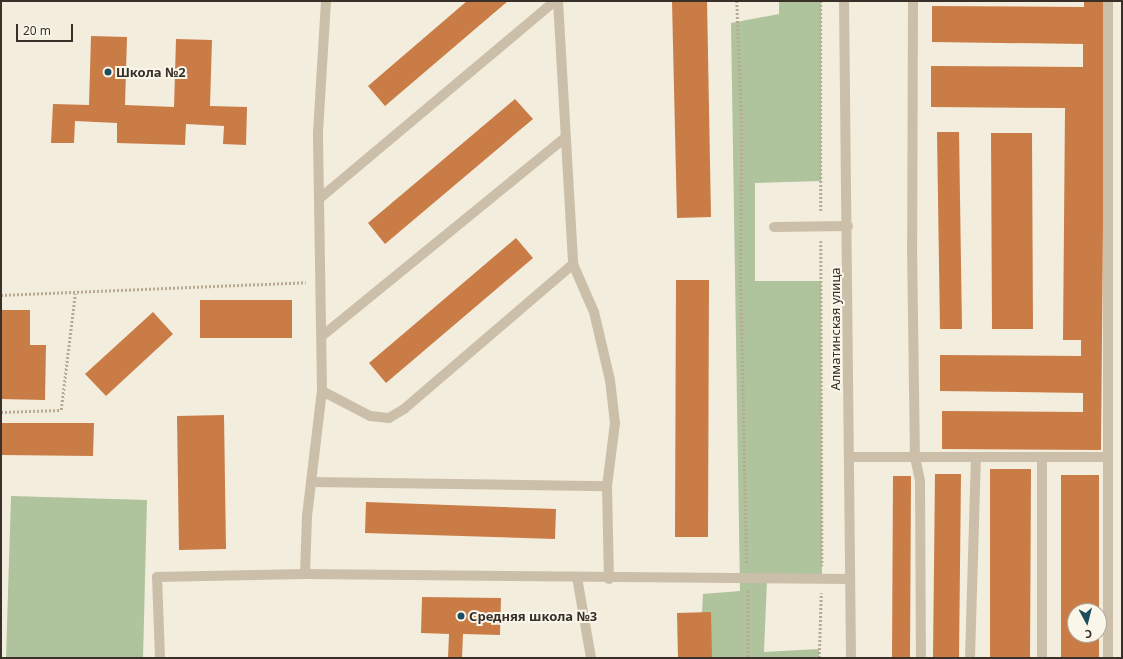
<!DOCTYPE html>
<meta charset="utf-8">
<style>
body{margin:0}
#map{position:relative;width:1123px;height:659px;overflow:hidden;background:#f3eddd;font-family:"Noto Sans",sans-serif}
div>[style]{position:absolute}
.green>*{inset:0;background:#afc39d}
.building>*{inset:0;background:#c97c46}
.path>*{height:2.5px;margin-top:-1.25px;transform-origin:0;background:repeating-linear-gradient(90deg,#b8a993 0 2px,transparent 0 4px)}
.minor>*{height:10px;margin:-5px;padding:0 5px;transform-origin:5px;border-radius:5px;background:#ccbfa9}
.dots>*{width:11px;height:11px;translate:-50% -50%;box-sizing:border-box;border:2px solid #faf6ea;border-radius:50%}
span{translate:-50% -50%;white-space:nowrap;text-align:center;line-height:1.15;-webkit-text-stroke:4px #faf6ea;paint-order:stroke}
.poi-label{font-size:13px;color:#393129;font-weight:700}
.left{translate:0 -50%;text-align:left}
.street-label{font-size:13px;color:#393129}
.frame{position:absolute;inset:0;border:2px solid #393129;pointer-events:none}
.north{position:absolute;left:1067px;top:603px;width:40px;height:40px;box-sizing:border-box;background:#faf6ea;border:1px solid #ada79d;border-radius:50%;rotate:173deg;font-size:11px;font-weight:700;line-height:16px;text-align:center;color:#393129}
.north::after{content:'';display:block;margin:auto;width:14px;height:18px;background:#1d4c5b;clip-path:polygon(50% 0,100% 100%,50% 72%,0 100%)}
.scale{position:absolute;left:16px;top:24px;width:57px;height:18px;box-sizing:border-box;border:2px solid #393129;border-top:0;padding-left:5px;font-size:12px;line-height:14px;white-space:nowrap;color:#393129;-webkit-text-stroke:3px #faf6ea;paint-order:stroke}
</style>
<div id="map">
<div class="green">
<div style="clip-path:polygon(779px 1px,821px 1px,821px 181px,755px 183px,755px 281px,821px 281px,822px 579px,767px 579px,764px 652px,819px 649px,819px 658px,712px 658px,702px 613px,703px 594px,740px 591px,731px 23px,779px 14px)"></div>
<div style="clip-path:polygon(11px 496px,147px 500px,143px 658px,6px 658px)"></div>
</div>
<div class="building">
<div style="clip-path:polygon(467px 1px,508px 1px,385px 106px,368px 86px)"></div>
<div style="clip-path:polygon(672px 1px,707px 1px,711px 217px,677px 218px)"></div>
<div style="clip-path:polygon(1084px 1px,1105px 1px,1101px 450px,942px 449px,942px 411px,1083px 412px,1083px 393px,940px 391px,940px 355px,1081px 356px,1081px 340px,1063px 340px,1065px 108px,931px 107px,931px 66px,1083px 67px,1083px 44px,932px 42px,932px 6px,1084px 7px)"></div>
<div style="clip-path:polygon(91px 36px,127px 37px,125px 105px,174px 107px,176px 39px,212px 40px,210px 106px,247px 107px,246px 145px,223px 144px,224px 126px,186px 124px,185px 145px,117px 143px,117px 123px,75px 121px,74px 143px,51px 143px,53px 104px,89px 105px)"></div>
<div style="clip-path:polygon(515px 99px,533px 119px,385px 244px,368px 223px)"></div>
<div style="clip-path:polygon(937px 132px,959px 132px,962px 329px,940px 329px)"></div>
<div style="clip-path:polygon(991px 133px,1032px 133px,1033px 329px,992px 329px)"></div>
<div style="clip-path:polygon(516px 238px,533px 258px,386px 383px,369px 363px)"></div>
<div style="clip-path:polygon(676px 280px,709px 280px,708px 537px,675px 537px)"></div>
<div style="clip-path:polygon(200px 300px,292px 300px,292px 338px,200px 338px)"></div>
<div style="clip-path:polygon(1px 310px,30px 310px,30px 345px,46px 345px,45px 400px,1px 399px)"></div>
<div style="clip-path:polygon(153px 312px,173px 334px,106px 396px,85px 374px)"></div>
<div style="clip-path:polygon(224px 415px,226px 549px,179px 550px,177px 416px)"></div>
<div style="clip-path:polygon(1px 423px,94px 423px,93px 456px,1px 455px)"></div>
<div style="clip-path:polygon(990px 469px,1031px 469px,1030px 658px,990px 658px)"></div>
<div style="clip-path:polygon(935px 474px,961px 474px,959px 658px,933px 658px)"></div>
<div style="clip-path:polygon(1061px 475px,1099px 475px,1099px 611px,1075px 611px,1075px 635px,1099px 635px,1099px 658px,1061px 658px)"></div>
<div style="clip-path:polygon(893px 476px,911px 476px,910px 658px,892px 658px)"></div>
<div style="clip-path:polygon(366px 502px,556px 509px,555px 539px,365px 533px)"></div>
<div style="clip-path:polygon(422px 597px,501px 598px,500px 635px,463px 634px,462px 658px,448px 658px,449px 634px,421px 633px)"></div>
<div style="clip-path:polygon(711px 612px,712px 658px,678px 658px,677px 613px)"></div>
</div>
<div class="path">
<div style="left:737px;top:1px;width:124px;rotate:87.7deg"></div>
<div style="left:742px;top:125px;width:160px;rotate:90.4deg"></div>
<div style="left:741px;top:285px;width:279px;rotate:88.8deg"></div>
<div style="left:821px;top:1px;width:211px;rotate:90deg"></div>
<div style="left:821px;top:241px;width:325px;rotate:89.8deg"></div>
<div style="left:1px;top:295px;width:305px;rotate:-2.4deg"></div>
<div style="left:1px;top:412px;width:60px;rotate:-1.9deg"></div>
<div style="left:61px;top:410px;width:117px;rotate:-83.1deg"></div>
<div style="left:748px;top:591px;width:67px;rotate:90deg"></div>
<div style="left:819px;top:658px;width:65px;rotate:-88.2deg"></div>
</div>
<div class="minor">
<div style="left:558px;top:1px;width:263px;rotate:86.7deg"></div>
<div style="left:573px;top:264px;width:52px;rotate:66.4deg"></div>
<div style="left:594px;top:312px;width:70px;rotate:76.8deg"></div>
<div style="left:610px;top:380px;width:43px;rotate:83.4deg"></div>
<div style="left:615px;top:423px;width:64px;rotate:97.2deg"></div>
<div style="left:607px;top:486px;width:93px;rotate:88.8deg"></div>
<div style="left:844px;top:1px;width:657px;rotate:89.39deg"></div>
<div style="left:913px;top:1px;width:244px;rotate:90.2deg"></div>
<div style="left:912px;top:245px;width:212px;rotate:89.2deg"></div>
<div style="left:915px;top:457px;width:25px;rotate:78deg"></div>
<div style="left:920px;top:481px;width:177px;rotate:89.7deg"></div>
<div style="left:1108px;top:1px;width:657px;rotate:90deg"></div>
<div style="left:319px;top:199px;width:308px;rotate:-40deg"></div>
<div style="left:774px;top:227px;width:74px;rotate:-0.8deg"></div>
<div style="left:322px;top:336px;width:313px;rotate:-39.2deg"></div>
<div style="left:322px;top:391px;width:54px;rotate:27.5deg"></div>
<div style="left:370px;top:416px;width:19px;rotate:6deg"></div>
<div style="left:389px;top:418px;width:17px;rotate:-31deg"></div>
<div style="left:404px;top:409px;width:223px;rotate:-40.6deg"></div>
<div style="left:849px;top:457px;width:259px"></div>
<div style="left:1042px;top:457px;width:201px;rotate:90deg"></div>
<div style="left:311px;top:482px;width:296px;rotate:0.8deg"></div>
<div style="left:305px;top:574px;width:58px;rotate:-88deg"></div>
<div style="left:307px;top:516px;width:126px;rotate:-83.2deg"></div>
<div style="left:322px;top:391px;width:259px;rotate:-90.9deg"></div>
<div style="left:318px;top:132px;width:131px;rotate:-86.5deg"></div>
<div style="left:577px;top:577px;width:82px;rotate:80.2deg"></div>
<div style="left:160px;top:658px;width:81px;rotate:-92.1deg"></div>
<div style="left:157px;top:577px;width:148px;rotate:-1.2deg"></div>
<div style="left:305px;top:574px;width:545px;rotate:0.53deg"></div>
<div style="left:970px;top:658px;width:201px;rotate:-88.3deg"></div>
</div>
<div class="dots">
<div style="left:108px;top:72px;background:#1d4c5b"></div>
<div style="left:461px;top:616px;background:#1d4c5b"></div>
</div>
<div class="poi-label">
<span class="left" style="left:116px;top:72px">Школа №2</span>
<span class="left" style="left:469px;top:616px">Средняя школа №3</span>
</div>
<div class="street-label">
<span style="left:835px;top:329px;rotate:-90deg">Алматинская улица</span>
</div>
<div class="frame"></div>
<div class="north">С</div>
<div class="scale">20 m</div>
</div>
